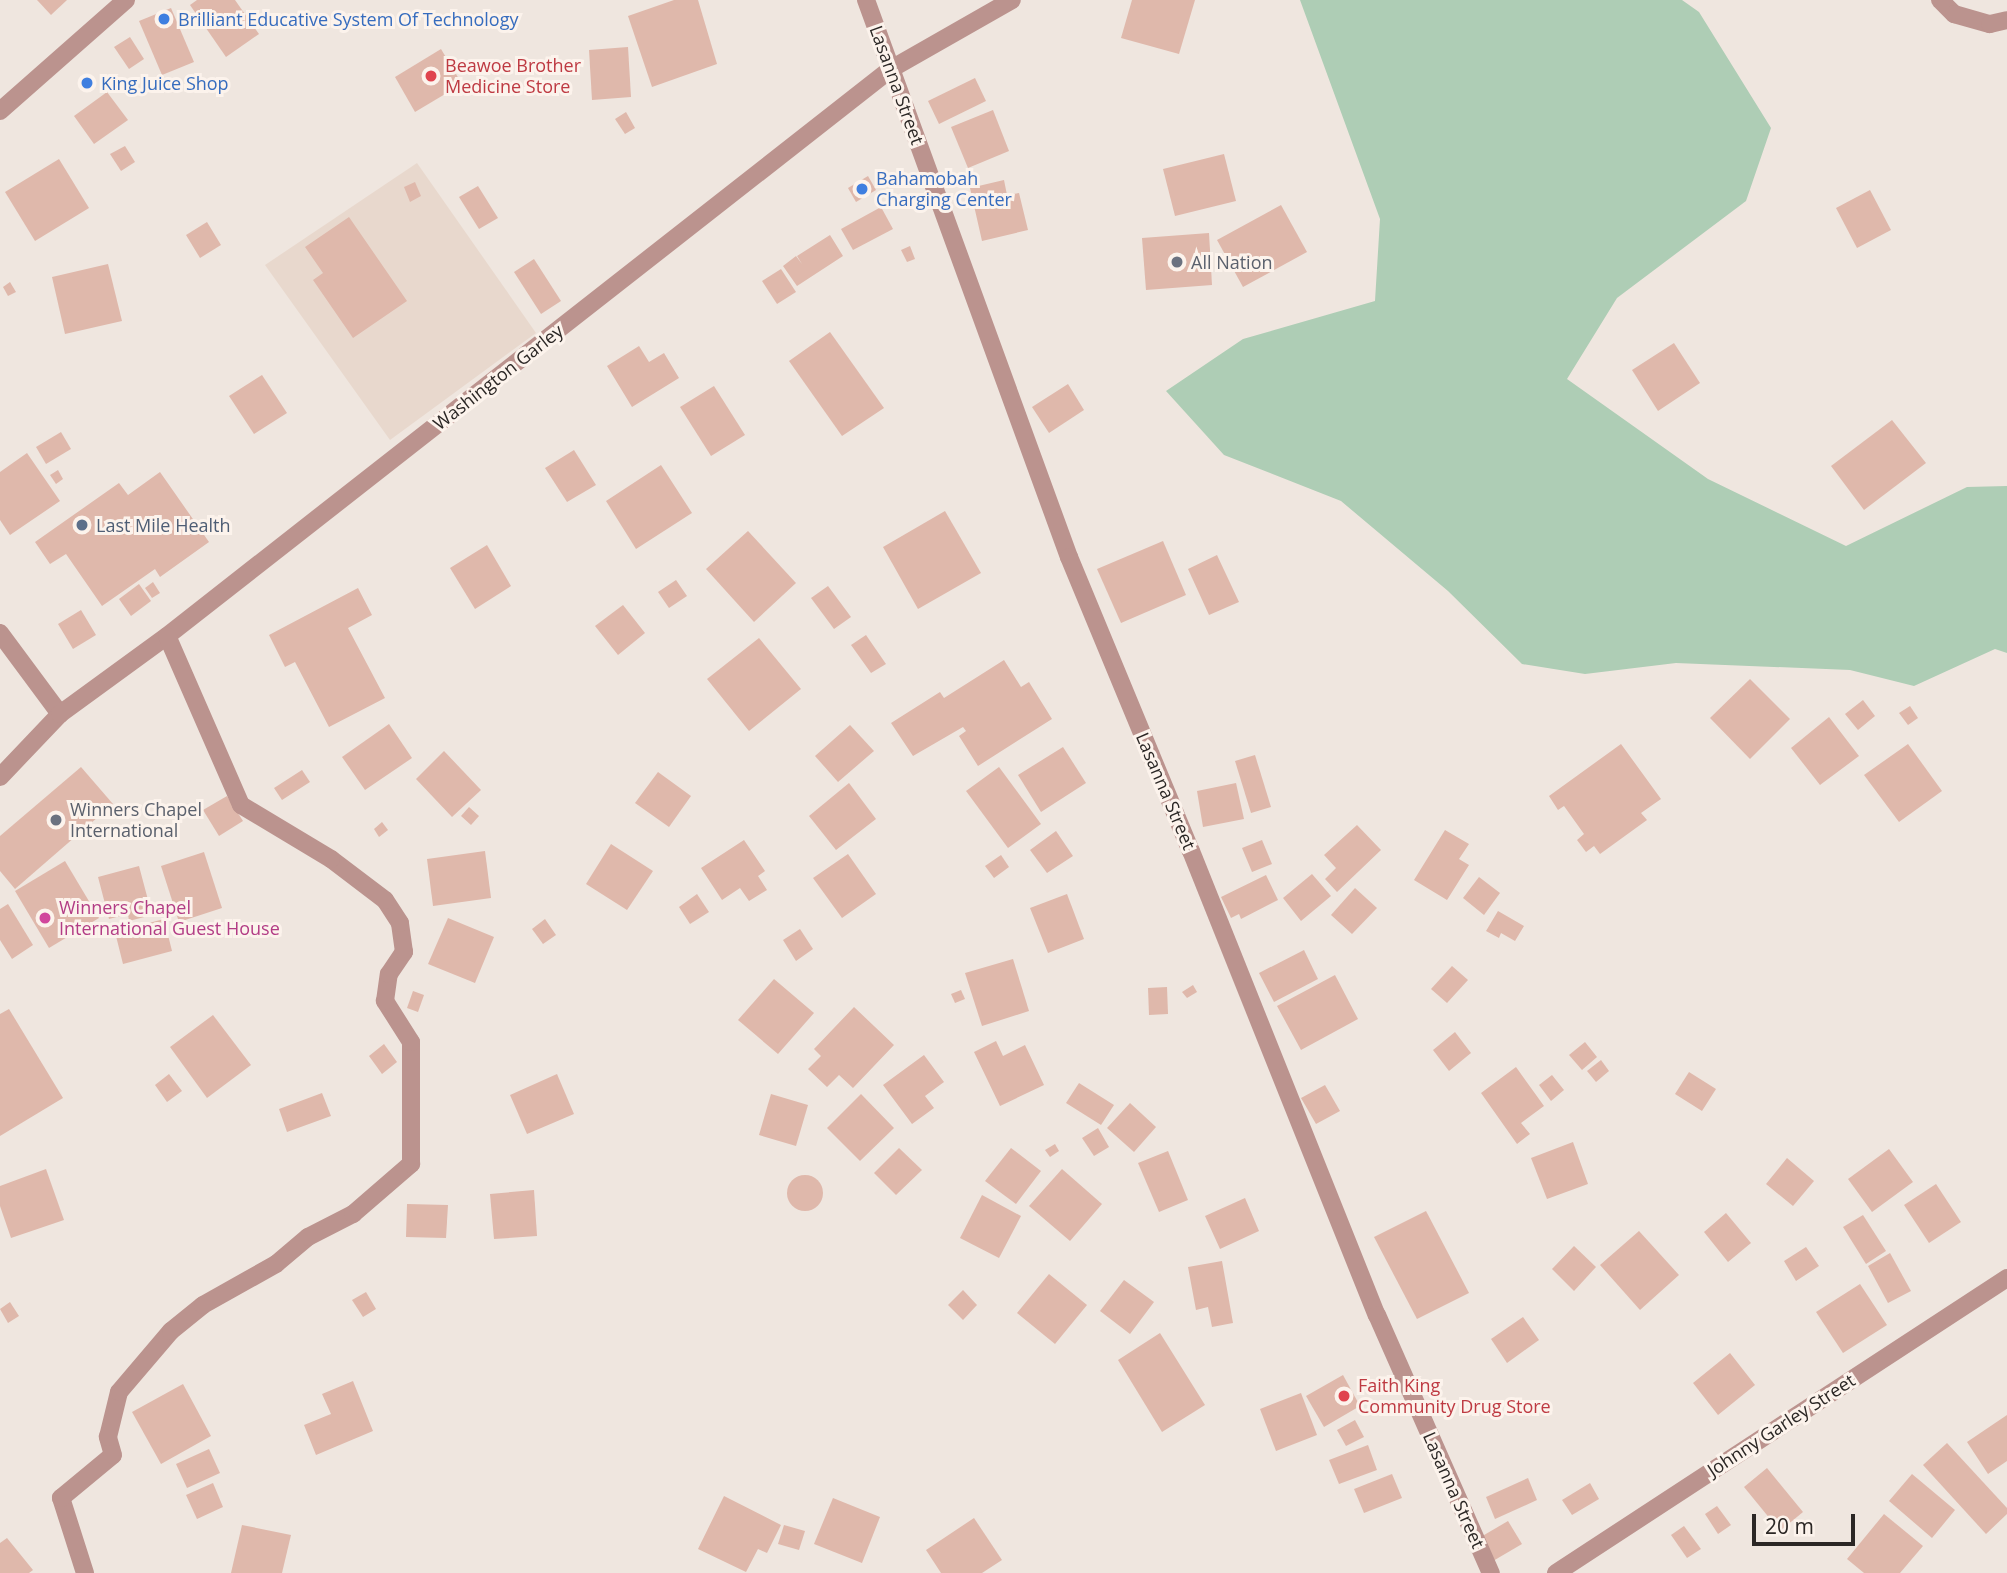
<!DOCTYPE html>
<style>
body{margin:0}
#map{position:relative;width:2007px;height:1573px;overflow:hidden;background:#efe6df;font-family:"Open Sans",sans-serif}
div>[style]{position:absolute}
.built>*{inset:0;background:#e8d8cd}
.green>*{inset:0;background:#aecdb5}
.building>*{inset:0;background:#dfb8ab}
.round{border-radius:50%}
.minor>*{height:18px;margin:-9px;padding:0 9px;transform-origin:9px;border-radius:9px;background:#bb938e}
.dots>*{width:19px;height:19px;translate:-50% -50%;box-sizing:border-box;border:4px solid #fcf3ec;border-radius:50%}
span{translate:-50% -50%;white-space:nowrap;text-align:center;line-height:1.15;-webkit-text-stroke:6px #fcf3ec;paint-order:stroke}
.shop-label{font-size:18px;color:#366cbe}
.left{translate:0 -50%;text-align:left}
.health-label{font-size:18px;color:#be3a42}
.street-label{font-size:18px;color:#2b2725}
.worship-label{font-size:18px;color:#5b616d}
.service-label{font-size:18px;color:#4e5e75}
.hotel-label{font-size:18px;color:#b23c85}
.scale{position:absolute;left:1752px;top:1514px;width:103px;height:32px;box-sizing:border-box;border:4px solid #2b2725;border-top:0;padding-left:9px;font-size:21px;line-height:24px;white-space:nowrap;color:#2b2725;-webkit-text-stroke:5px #fcf3ec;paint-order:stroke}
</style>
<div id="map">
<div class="built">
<div style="clip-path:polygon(417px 163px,536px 333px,390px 440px,265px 265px)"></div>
</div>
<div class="green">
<div style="clip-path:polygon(1300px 0,1682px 0,1699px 12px,1771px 128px,1746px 201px,1617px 298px,1567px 379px,1708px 479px,1846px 546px,1967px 487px,2007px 486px,2007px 653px,1995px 649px,1914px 686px,1850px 670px,1676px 663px,1585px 674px,1522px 664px,1448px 591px,1341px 501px,1224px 455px,1166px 391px,1243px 339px,1375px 301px,1380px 219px)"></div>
</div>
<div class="building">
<div style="clip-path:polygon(37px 0,67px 0,51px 15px)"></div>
<div style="clip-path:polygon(197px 0,235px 0,259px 34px,226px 57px,190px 5px)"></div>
<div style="clip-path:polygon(674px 0,698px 0,717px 64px,652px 87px,628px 16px)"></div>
<div style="clip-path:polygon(1132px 0,1195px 0,1179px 54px,1121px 38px)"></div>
<div style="clip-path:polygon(171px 8px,194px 62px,162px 75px,139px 21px)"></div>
<div style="clip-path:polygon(130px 37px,144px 59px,129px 69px,114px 47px)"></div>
<div style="clip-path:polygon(628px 47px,631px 97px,592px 100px,589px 50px)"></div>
<div style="clip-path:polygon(441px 49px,462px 84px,415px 112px,395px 77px)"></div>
<div style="clip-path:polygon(975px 78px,986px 101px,939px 124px,928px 101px)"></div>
<div style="clip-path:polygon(107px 92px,128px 120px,94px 144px,74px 116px)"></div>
<div style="clip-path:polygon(993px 110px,1009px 151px,968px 168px,951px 127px)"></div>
<div style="clip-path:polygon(626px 112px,635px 128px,625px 134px,615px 119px)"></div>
<div style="clip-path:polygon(125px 146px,135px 162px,121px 171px,110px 154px)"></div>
<div style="clip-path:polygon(1224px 154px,1236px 201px,1175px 216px,1163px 169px)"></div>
<div style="clip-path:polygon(59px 159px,89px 208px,35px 241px,5px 192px)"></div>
<div style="clip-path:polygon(868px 176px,876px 190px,856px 202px,848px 188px)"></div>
<div style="clip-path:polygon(1004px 180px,1007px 195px,1019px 193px,1028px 230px,982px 241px,970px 188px)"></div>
<div style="clip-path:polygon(415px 182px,421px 196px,410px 202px,404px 187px)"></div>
<div style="clip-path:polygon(478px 186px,498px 218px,479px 229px,459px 197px)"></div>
<div style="clip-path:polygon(1870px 190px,1891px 230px,1857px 248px,1836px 208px)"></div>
<div style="clip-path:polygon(1281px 205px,1307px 252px,1243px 287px,1217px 240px)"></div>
<div style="clip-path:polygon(881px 207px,893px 229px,853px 250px,841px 229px)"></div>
<div style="clip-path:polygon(349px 217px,407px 301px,353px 338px,313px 280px,323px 273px,305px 247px)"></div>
<div style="clip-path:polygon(207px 222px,221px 245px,200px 258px,186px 235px)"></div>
<div style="clip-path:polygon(1209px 233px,1212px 285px,1146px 290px,1142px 238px)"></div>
<div style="clip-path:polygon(830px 235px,843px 256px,797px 286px,783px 266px,796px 256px,802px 264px,797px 256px)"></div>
<div style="clip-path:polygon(910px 246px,915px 259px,907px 262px,901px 250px)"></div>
<div style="clip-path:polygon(534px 259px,561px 301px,541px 314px,514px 272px)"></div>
<div style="clip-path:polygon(108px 264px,122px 321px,65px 334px,52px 277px)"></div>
<div style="clip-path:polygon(781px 269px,796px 292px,777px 304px,762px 281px)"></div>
<div style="clip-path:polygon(10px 282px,16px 292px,8px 296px,3px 287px)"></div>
<div style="clip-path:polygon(830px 332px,884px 408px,842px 436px,789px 361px)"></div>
<div style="clip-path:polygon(1674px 343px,1700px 383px,1658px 411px,1632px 370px)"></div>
<div style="clip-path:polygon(639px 346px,649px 362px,664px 353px,679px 378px,632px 407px,607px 366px)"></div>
<div style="clip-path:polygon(262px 375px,287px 413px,254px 434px,229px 396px)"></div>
<div style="clip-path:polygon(1068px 384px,1084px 410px,1049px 433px,1032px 407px)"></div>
<div style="clip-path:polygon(714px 386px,745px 435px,711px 456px,680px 407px)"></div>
<div style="clip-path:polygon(1892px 420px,1926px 463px,1864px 510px,1831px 466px)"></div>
<div style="clip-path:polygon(61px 432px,71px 449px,46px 464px,36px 447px)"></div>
<div style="clip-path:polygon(574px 450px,596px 485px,567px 502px,545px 468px)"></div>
<div style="clip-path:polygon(27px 453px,60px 501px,10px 535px,0 520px,0 472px)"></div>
<div style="clip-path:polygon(661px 465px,692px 513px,636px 549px,606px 501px)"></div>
<div style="clip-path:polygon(58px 470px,63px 479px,56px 484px,50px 475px)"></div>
<div style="clip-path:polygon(160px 472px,209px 542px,160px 577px,155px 569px,102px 606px,66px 554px,50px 564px,35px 542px,119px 483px,128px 495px)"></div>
<div style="clip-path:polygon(945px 511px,981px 573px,918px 609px,883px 547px)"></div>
<div style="clip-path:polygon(748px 531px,796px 583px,754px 622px,706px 569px)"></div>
<div style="clip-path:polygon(1163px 541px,1186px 595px,1121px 623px,1097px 569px)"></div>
<div style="clip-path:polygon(487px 545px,511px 586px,475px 609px,450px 568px)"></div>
<div style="clip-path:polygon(1217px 555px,1239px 602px,1209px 615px,1188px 569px)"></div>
<div style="clip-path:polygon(676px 580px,687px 596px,669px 608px,658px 592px)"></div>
<div style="clip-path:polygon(153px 582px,160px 593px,152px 598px,145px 588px)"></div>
<div style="clip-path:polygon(139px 584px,151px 601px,131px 616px,119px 599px)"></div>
<div style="clip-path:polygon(828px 586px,851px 617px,834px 629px,811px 598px)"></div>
<div style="clip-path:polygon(358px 588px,372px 615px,348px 628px,385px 698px,329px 727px,295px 662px,285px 667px,269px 635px)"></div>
<div style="clip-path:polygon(623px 605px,645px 633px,618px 655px,595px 626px)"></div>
<div style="clip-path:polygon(81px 610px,96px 635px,73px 649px,58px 624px)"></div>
<div style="clip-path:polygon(866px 635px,886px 664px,871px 673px,851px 645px)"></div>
<div style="clip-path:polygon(759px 638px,801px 689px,749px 731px,707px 679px)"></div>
<div style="clip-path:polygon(1004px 660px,1021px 687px,1029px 682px,1052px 719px,978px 766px,959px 736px,966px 731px,963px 727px,913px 756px,891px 723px,940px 692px,944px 698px)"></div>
<div style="clip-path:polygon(1750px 679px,1790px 719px,1750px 759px,1710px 718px)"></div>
<div style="clip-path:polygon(1863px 700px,1875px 716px,1858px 730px,1845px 714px)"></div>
<div style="clip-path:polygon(1910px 706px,1918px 718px,1908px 725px,1899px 713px)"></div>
<div style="clip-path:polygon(1829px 717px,1859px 756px,1820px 785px,1791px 748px)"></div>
<div style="clip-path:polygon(389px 724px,412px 758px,365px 790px,342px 757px)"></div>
<div style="clip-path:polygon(850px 725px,874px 751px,838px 782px,815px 756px)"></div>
<div style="clip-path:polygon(1621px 744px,1661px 799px,1641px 813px,1647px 820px,1600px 854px,1594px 846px,1586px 852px,1577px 840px,1584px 834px,1564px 806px,1558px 810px,1549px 796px)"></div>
<div style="clip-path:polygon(1908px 744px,1942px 791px,1899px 822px,1864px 775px)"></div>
<div style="clip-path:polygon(1063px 747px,1086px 783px,1041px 812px,1018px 775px)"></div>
<div style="clip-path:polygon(444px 751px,481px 790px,452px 817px,416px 779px)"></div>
<div style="clip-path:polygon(1255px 755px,1271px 807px,1251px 813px,1235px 761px)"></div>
<div style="clip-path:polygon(81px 767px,113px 804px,15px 889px,0 871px,0 836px)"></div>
<div style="clip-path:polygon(999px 767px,1041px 824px,1008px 848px,966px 791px)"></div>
<div style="clip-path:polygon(302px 770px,310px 782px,282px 800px,274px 788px)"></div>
<div style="clip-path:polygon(658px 772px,691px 796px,669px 827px,635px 803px)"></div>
<div style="clip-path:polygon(849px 783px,876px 819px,836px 850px,809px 816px)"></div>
<div style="clip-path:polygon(1236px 783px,1244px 819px,1203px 827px,1197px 791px)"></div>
<div style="clip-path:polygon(227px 796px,243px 821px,219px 836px,203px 810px)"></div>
<div style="clip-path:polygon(469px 807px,479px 816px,471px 825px,461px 816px)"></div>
<div style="clip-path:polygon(382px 822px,388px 830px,379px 837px,374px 829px)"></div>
<div style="clip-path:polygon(1357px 825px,1381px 850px,1337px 892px,1325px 879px,1336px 868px,1324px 855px)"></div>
<div style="clip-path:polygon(1445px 830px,1469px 844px,1459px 859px,1469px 865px,1447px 900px,1414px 880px)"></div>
<div style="clip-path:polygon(1056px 831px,1073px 856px,1047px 873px,1030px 850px)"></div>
<div style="clip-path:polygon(744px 840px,765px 871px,758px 876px,767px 890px,749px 901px,740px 888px,722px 900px,701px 868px)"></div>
<div style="clip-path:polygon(1262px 840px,1272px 864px,1252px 872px,1242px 848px)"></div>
<div style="clip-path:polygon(611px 844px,653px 871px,627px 910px,586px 884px)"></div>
<div style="clip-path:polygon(485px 851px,491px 898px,433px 906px,427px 859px)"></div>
<div style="clip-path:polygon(204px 852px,222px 908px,179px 922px,161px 866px)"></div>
<div style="clip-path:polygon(848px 854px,876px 894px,842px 918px,813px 878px)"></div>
<div style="clip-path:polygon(1001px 855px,1009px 867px,994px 878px,985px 866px)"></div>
<div style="clip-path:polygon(65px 861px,99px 918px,49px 948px,15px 891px)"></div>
<div style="clip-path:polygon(139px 866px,152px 915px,129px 921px,128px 914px,109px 919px,98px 877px)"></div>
<div style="clip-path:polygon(1312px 874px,1331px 896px,1301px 921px,1283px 898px)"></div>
<div style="clip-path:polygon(1266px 875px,1278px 900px,1241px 919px,1239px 914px,1231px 918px,1221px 897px)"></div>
<div style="clip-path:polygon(1479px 877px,1500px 893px,1484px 915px,1463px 898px)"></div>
<div style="clip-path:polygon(1355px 888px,1377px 908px,1352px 934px,1331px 915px)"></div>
<div style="clip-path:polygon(697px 894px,709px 912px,690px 924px,679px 907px)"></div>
<div style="clip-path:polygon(1067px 894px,1084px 939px,1048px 953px,1030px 908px)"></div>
<div style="clip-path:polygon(8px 904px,33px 945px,12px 959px,0 940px,0 909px)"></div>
<div style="clip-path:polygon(1498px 911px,1524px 926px,1515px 941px,1501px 933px,1499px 938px,1486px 931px)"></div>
<div style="clip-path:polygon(448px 918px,494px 937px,475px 983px,428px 964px)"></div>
<div style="clip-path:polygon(164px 919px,172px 951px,123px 964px,115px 932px)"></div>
<div style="clip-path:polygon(545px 919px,556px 935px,543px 944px,532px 929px)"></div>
<div style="clip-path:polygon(800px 929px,813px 949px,796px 961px,783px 940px)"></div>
<div style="clip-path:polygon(1304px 950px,1318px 979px,1274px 1002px,1259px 973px)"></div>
<div style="clip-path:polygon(1013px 959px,1029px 1011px,982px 1026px,965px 973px)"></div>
<div style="clip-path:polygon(1452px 966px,1468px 980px,1447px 1003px,1431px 989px)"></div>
<div style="clip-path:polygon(1335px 975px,1358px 1019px,1301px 1050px,1277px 1006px)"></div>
<div style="clip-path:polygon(774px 979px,814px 1013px,778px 1054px,738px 1020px)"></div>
<div style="clip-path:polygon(1193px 985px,1197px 992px,1187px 998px,1182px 992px)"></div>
<div style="clip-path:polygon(1167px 987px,1168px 1014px,1149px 1015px,1148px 988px)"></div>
<div style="clip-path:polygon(961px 990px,965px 999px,955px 1003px,951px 994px)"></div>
<div style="clip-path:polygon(413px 991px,424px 995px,418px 1012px,407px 1008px)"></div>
<div style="clip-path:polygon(854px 1007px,894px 1045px,853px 1088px,839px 1075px,827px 1087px,808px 1069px,821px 1056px,814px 1049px)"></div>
<div style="clip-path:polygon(9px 1009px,63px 1098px,0 1136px,0 1014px)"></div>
<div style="clip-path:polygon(213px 1015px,251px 1065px,207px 1098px,170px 1047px)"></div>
<div style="clip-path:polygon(1455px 1032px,1471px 1053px,1449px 1071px,1433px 1050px)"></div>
<div style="clip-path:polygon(996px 1041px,1003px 1056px,1025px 1045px,1044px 1085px,1000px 1106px,974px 1052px)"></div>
<div style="clip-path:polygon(1585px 1042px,1597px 1057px,1582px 1070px,1569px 1055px)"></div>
<div style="clip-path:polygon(384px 1044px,397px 1062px,382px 1074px,369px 1056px)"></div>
<div style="clip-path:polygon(924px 1055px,944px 1082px,925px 1096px,934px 1108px,912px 1124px,883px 1085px)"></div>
<div style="clip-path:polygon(1601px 1060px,1609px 1071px,1596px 1082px,1587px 1071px)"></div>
<div style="clip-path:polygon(1516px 1067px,1544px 1106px,1521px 1123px,1530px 1134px,1517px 1144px,1481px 1093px)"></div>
<div style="clip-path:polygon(1689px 1072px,1716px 1089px,1702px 1111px,1675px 1094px)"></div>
<div style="clip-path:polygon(169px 1074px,182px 1091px,167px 1102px,155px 1085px)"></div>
<div style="clip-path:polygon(557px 1074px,574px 1114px,527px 1134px,510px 1095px)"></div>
<div style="clip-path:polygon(1552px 1075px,1564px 1090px,1551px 1101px,1539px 1085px)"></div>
<div style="clip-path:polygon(1079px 1083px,1114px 1105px,1101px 1125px,1066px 1103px)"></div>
<div style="clip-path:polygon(1325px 1085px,1340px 1111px,1316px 1124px,1301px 1098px)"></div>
<div style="clip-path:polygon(322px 1093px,331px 1116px,287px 1132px,279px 1109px)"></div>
<div style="clip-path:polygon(771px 1094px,808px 1105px,796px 1146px,759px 1135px)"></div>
<div style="clip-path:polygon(861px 1094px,894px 1128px,860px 1161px,827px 1128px)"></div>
<div style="clip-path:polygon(1130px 1103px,1156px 1127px,1134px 1152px,1107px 1128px)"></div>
<div style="clip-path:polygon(1098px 1128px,1109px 1147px,1094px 1156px,1082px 1138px)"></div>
<div style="clip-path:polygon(1573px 1142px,1588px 1184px,1547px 1199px,1531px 1158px)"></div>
<div style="clip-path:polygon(1055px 1144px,1059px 1151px,1050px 1157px,1045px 1150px)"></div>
<div style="clip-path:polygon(899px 1148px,922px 1170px,896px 1195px,874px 1173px)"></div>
<div style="clip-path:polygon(1011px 1148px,1041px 1171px,1016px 1204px,985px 1181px)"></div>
<div style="clip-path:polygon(1889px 1149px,1913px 1182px,1872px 1212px,1848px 1179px)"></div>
<div style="clip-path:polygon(1168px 1151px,1188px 1200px,1159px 1212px,1138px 1163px)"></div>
<div style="clip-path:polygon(1787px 1158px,1814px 1181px,1793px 1206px,1766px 1184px)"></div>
<div style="clip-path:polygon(46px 1169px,64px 1220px,11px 1238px,0 1206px,0 1186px)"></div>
<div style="clip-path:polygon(1062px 1169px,1102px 1204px,1070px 1241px,1029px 1206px)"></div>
<div class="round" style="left:787px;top:1175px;width:36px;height:36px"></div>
<div style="clip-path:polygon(1936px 1184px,1961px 1222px,1929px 1243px,1904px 1205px)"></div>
<div style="clip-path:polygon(534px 1190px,537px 1236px,494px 1239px,490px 1194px)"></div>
<div style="clip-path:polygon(982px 1195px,1021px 1216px,999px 1258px,960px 1238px)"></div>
<div style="clip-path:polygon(1245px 1198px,1259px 1231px,1220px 1249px,1205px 1216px)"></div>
<div style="clip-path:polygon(407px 1204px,448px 1205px,446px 1238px,406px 1237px)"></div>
<div style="clip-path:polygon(1426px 1211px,1469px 1293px,1417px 1319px,1374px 1237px)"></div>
<div style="clip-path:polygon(1726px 1213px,1751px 1243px,1728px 1262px,1704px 1232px)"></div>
<div style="clip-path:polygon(1863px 1215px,1886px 1251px,1866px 1264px,1843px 1227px)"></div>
<div style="clip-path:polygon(1639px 1231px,1679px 1275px,1640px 1310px,1600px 1265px)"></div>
<div style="clip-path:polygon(1574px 1246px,1596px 1267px,1574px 1291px,1552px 1269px)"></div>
<div style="clip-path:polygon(1806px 1247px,1819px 1266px,1796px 1281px,1784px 1261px)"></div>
<div style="clip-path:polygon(1890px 1253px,1911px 1291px,1888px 1303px,1868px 1266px)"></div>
<div style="clip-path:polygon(1222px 1261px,1233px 1323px,1212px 1327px,1208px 1307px,1196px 1310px,1188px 1267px)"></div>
<div style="clip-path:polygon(1049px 1274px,1087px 1305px,1055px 1344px,1017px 1313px)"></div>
<div style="clip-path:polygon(1124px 1280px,1154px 1302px,1130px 1334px,1100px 1311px)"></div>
<div style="clip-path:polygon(1860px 1284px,1887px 1325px,1843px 1353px,1816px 1312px)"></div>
<div style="clip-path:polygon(963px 1290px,977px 1305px,963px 1320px,948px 1305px)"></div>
<div style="clip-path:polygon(366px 1292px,376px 1309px,363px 1317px,352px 1300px)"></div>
<div style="clip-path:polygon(10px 1302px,19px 1316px,8px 1323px,0 1309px)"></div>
<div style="clip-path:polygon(1523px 1317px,1539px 1340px,1507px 1363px,1491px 1339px)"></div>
<div style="clip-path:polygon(1160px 1333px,1205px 1405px,1162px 1432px,1118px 1360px)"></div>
<div style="clip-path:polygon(1730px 1353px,1755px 1385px,1718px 1415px,1693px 1383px)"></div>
<div style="clip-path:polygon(1343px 1375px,1360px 1406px,1324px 1427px,1306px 1396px)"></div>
<div style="clip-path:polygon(353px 1381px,373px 1431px,316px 1455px,304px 1425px,331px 1414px,322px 1394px)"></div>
<div style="clip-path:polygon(183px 1384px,211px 1436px,161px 1464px,132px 1412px)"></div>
<div style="clip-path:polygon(1301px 1393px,1317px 1435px,1276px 1451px,1260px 1409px)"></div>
<div style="clip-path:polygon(2007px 1415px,2007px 1461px,1988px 1474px,1967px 1442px)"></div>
<div style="clip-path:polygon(1355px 1420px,1364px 1437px,1346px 1446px,1337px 1430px)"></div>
<div style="clip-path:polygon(1947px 1443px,2007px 1508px,2007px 1514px,1986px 1534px,1923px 1465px)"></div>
<div style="clip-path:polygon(1368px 1445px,1377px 1470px,1339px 1484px,1329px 1460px)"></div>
<div style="clip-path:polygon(209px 1449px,220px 1473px,187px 1488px,176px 1464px)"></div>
<div style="clip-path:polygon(1767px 1468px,1803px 1512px,1780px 1531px,1744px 1487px)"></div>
<div style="clip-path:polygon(1392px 1474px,1402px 1498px,1364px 1513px,1354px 1489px)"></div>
<div style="clip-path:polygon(1912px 1474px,1955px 1510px,1932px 1538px,1889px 1501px)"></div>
<div style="clip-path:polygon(1528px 1478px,1537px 1500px,1495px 1519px,1486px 1497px)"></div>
<div style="clip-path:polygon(213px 1483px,223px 1507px,197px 1519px,186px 1495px)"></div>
<div style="clip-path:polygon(1590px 1483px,1599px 1499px,1572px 1515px,1562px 1500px)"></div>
<div style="clip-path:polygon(724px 1496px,781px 1525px,767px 1553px,758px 1549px,746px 1572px,698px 1549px)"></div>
<div style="clip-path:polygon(833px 1498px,880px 1517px,862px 1563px,814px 1544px)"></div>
<div style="clip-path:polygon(1717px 1506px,1731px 1525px,1718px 1534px,1705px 1514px)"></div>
<div style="clip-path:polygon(1884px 1514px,1923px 1546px,1900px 1573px,1864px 1573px,1847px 1559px)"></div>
<div style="clip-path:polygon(974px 1518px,1002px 1560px,982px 1573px,941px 1573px,926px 1550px)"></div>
<div style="clip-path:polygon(1508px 1521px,1522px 1544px,1493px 1561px,1479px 1538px)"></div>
<div style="clip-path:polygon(242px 1525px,291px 1535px,282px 1573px,231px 1573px)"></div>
<div style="clip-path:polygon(784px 1525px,805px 1531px,799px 1550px,778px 1544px)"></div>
<div style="clip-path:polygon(1684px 1526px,1701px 1549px,1687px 1558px,1671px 1535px)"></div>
<div style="clip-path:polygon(7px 1538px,33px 1570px,29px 1573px,0 1573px,0 1543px)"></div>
</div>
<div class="minor">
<div style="left:866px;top:0;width:593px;rotate:69.98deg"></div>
<div style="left:1069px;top:557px;width:318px;rotate:67.5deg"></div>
<div style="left:1191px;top:851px;width:500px;rotate:68.2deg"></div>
<div style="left:1377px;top:1315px;width:282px;rotate:66.2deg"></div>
<div style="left:1940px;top:0;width:20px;rotate:45deg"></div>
<div style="left:1954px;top:14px;width:37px;rotate:16deg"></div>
<div style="left:1990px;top:24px;width:17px;rotate:-13deg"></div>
<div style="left:0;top:111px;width:168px;rotate:-41.4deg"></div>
<div style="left:0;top:633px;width:101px;rotate:53.5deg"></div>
<div style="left:0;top:777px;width:87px;rotate:-46.4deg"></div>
<div style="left:60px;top:714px;width:132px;rotate:-36.1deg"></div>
<div style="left:167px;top:636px;width:920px;rotate:-38.07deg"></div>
<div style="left:891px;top:69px;width:139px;rotate:-29.7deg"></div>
<div style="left:85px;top:1573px;width:79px;rotate:-107.7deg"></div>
<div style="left:61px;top:1498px;width:67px;rotate:-39.6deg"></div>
<div style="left:113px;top:1455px;width:19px;rotate:-106deg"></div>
<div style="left:108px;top:1437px;width:46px;rotate:-76.3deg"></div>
<div style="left:119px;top:1392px;width:80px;rotate:-49.6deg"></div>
<div style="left:171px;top:1331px;width:41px;rotate:-39.1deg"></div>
<div style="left:203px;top:1305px;width:84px;rotate:-29.3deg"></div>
<div style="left:276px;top:1264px;width:42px;rotate:-40.2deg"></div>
<div style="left:308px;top:1237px;width:51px;rotate:-27.1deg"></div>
<div style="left:353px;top:1214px;width:77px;rotate:-40.8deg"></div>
<div style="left:411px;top:1164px;width:122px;rotate:-90deg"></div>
<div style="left:411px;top:1042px;width:49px;rotate:-122.4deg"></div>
<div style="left:385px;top:1001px;width:27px;rotate:-82deg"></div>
<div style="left:389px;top:974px;width:27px;rotate:-56deg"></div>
<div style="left:404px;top:952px;width:29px;rotate:-98deg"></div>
<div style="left:400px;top:923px;width:27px;rotate:-123deg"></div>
<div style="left:385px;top:900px;width:68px;rotate:-142.8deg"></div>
<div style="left:331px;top:859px;width:105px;rotate:-149deg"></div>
<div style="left:241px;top:805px;width:184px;rotate:-113.6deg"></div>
<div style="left:1556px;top:1573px;width:539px;rotate:-33.19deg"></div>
</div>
<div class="dots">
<div style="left:164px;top:19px;background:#3f7fe0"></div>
<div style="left:431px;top:76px;background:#e0444e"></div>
<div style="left:87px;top:83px;background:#3f7fe0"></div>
<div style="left:862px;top:189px;background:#3f7fe0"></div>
<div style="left:1177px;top:262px;background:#6b7280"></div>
<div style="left:82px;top:525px;background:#5c6f8a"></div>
<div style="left:56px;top:820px;background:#6b7280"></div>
<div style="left:45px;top:918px;background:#d1479c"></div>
<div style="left:1344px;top:1396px;background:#e0444e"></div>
</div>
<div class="shop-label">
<span class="left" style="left:178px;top:19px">Brilliant Educative System Of Technology</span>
<span class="left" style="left:101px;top:83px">King Juice Shop</span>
<span class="left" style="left:876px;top:189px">Bahamobah<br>Charging Center</span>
</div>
<div class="health-label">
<span class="left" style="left:445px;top:76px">Beawoe Brother<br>Medicine Store</span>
<span class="left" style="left:1358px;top:1396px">Faith King<br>Community Drug Store</span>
</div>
<div class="street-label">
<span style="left:897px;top:85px;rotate:70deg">Lasanna Street</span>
<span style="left:498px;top:377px;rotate:-38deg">Washington Garley</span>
<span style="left:1166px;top:791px;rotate:67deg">Lasanna Street</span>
<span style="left:1781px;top:1425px;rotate:-33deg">Johnny Garley Street</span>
<span style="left:1454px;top:1490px;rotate:66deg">Lasanna Street</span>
</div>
<div class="worship-label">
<span class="left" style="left:1191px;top:262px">All Nation</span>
<span class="left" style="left:70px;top:820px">Winners Chapel<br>International</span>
</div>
<div class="service-label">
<span class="left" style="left:96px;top:525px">Last Mile Health</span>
</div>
<div class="hotel-label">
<span class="left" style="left:59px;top:918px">Winners Chapel<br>International Guest House</span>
</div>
<div class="scale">20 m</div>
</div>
